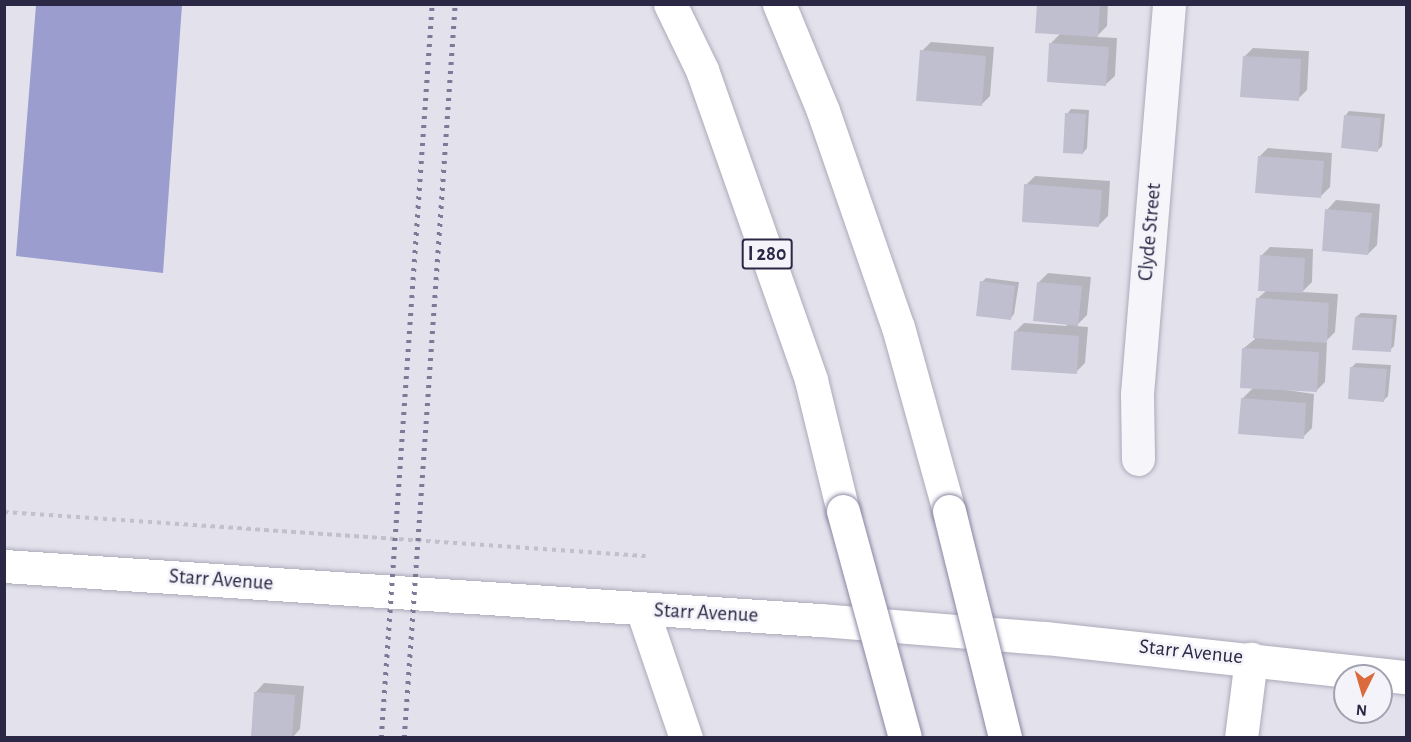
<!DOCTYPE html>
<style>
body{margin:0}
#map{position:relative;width:1411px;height:742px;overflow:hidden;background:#e3e2ec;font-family:"Alegreya Sans",sans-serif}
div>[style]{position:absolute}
.water>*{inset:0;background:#9b9dcf}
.shadow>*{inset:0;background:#0003}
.building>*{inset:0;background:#c0bfcf}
.path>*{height:4px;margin-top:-2px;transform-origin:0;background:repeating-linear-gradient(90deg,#c1c0cb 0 4.5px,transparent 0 9px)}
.roads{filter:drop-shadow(0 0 2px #acaaba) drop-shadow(0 0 2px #acaaba)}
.minor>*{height:33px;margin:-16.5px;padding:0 16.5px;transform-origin:16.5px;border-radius:16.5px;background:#f6f6fa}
.major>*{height:33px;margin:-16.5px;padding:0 16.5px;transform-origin:16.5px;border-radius:16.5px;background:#fff}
.highway>*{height:33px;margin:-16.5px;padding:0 16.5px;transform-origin:16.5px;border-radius:16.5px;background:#fff}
.rail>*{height:4.5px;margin-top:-2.25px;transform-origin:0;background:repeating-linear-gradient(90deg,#7c7a97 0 3px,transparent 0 9px)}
.bridges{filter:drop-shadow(0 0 2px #8a88a4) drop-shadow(0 0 2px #8a88a4)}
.highway-bridge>*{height:33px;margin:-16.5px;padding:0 16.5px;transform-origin:16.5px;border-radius:16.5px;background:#fff}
span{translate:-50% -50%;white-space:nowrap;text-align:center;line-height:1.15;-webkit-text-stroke:5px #f3f3f9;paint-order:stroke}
.shield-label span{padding:2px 4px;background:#f3f3f9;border:2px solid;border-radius:4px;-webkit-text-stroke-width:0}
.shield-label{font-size:20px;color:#2b2846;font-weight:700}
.street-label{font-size:21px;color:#2b2846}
.frame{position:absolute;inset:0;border:6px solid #2b2846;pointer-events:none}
.north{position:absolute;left:1333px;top:664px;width:60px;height:60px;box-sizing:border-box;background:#f3f3f9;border:2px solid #a3a2b1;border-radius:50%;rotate:185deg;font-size:16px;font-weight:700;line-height:24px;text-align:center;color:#2b2846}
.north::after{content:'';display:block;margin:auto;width:21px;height:27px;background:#db6b3d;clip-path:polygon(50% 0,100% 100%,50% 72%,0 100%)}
</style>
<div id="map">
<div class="water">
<div style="clip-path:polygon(36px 5px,182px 5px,163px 273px,16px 256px)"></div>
</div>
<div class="shadow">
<div style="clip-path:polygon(1039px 4px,1108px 4px,1107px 26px,1096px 37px,1117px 38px,1115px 76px,1105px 85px,1051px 43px,1061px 33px)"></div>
<div style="clip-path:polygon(931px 42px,994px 47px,990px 96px,981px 105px,922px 51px)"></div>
<div style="clip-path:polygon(1253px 48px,1309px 51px,1307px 90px,1298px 99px,1244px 57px)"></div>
<div style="clip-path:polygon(1071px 109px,1089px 110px,1087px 148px,1083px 153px,1067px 114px)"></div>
<div style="clip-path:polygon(1349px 111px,1385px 114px,1382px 146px,1378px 150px,1345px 116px)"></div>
<div style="clip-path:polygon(1268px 148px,1332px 153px,1330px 187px,1321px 196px,1259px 157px)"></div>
<div style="clip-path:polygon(1035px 176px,1110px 181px,1108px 216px,1098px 226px,1026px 185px)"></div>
<div style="clip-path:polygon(1336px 200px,1380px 204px,1377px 245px,1368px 254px,1327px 210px)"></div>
<div style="clip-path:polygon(1270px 247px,1313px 249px,1312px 282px,1302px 292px,1338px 294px,1335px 332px,1324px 343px,1327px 343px,1325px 382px,1316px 391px,1279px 389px,1314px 394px,1312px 428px,1303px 437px,1242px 399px,1254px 387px,1244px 348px,1255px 339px,1257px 299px,1267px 290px,1261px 256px)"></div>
<div style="clip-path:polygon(1048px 273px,1091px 277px,1087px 315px,1076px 326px,1088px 327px,1085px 363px,1076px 372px,1015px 332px,1024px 323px,1067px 326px,1039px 282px)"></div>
<div style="clip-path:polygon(986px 278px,1019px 282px,1014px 314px,1010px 319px,982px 282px)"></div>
<div style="clip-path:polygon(1361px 313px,1397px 315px,1394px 346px,1390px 350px,1356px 317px)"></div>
<div style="clip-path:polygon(1356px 363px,1391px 365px,1388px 396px,1384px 400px,1352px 367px)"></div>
<div style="clip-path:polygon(264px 683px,304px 686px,300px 729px,292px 738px,255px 693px)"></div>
</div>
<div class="building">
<div style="clip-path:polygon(1037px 4px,1100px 4px,1098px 37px,1035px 33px)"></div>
<div style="clip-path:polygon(1049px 43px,1109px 47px,1106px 86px,1047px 82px)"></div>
<div style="clip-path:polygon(920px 50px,986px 56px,982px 106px,916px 101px)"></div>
<div style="clip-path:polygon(1243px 56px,1301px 59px,1299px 101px,1240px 97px)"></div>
<div style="clip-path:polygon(1065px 113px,1086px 114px,1083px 154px,1063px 153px)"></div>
<div style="clip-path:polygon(1344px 115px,1381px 118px,1378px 152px,1341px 148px)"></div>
<div style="clip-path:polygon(1258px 156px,1324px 161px,1321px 198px,1255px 193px)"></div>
<div style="clip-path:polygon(1024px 184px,1102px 190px,1099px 227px,1022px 222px)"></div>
<div style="clip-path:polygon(1325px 209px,1372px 213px,1368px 255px,1322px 251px)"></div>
<div style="clip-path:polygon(1260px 255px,1305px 258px,1303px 293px,1258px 291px)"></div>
<div style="clip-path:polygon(980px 281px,1015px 286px,1011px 320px,976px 316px)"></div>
<div style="clip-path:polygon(1037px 282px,1082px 286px,1078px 326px,1033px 321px)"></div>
<div style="clip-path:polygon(1256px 298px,1329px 303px,1327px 343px,1253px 338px)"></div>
<div style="clip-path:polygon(1355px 317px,1393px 319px,1391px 352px,1352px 350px)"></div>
<div style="clip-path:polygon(1014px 331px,1079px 336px,1077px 374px,1011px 370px)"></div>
<div style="clip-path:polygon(1242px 348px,1319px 352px,1317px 392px,1240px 388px)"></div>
<div style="clip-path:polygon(1350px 367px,1387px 369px,1384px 402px,1348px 399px)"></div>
<div style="clip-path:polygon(1241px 398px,1306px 403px,1304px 439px,1238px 434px)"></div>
<div style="clip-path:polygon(254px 692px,295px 695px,292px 738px,251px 737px)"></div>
</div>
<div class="path">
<div style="left:4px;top:512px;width:643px;rotate:3.93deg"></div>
</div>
<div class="roads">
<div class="minor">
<div style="left:1138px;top:459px;width:65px;rotate:-90.9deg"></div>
<div style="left:1137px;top:394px;width:391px;rotate:-85.3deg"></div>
</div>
<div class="major">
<div style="left:4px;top:566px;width:818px;rotate:3.79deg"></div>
<div style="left:820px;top:620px;width:226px;rotate:4.6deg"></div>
<div style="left:1045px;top:638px;width:363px;rotate:6.2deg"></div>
</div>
<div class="highway">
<div style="left:670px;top:4px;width:73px;rotate:64.1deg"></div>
<div style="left:702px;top:70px;width:329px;rotate:70.6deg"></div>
<div style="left:811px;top:380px;width:135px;rotate:76.3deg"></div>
<div style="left:779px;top:4px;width:116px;rotate:67.6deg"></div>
<div style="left:823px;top:111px;width:229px;rotate:70.9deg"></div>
<div style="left:898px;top:327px;width:191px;rotate:74.5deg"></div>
<div style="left:642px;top:609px;width:136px;rotate:71.2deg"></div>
<div style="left:1241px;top:738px;width:80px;rotate:-82.8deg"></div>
</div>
</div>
<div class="rail">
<div style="left:381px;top:738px;width:736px;rotate:-86.03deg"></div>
<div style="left:404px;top:738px;width:736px;rotate:-86.03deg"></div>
</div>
<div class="bridges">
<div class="highway-bridge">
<div style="left:843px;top:511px;width:234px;rotate:74.7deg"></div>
<div style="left:949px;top:511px;width:234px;rotate:76.1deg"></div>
</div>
</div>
<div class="shield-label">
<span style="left:767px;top:254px">I 280</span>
</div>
<div class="street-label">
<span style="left:1150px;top:232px;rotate:-85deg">Clyde Street</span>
<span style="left:221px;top:580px;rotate:4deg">Starr Avenue</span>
<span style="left:706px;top:613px;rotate:3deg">Starr Avenue</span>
<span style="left:1191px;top:652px;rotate:6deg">Starr Avenue</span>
</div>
<div class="frame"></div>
<div class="north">N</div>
</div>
